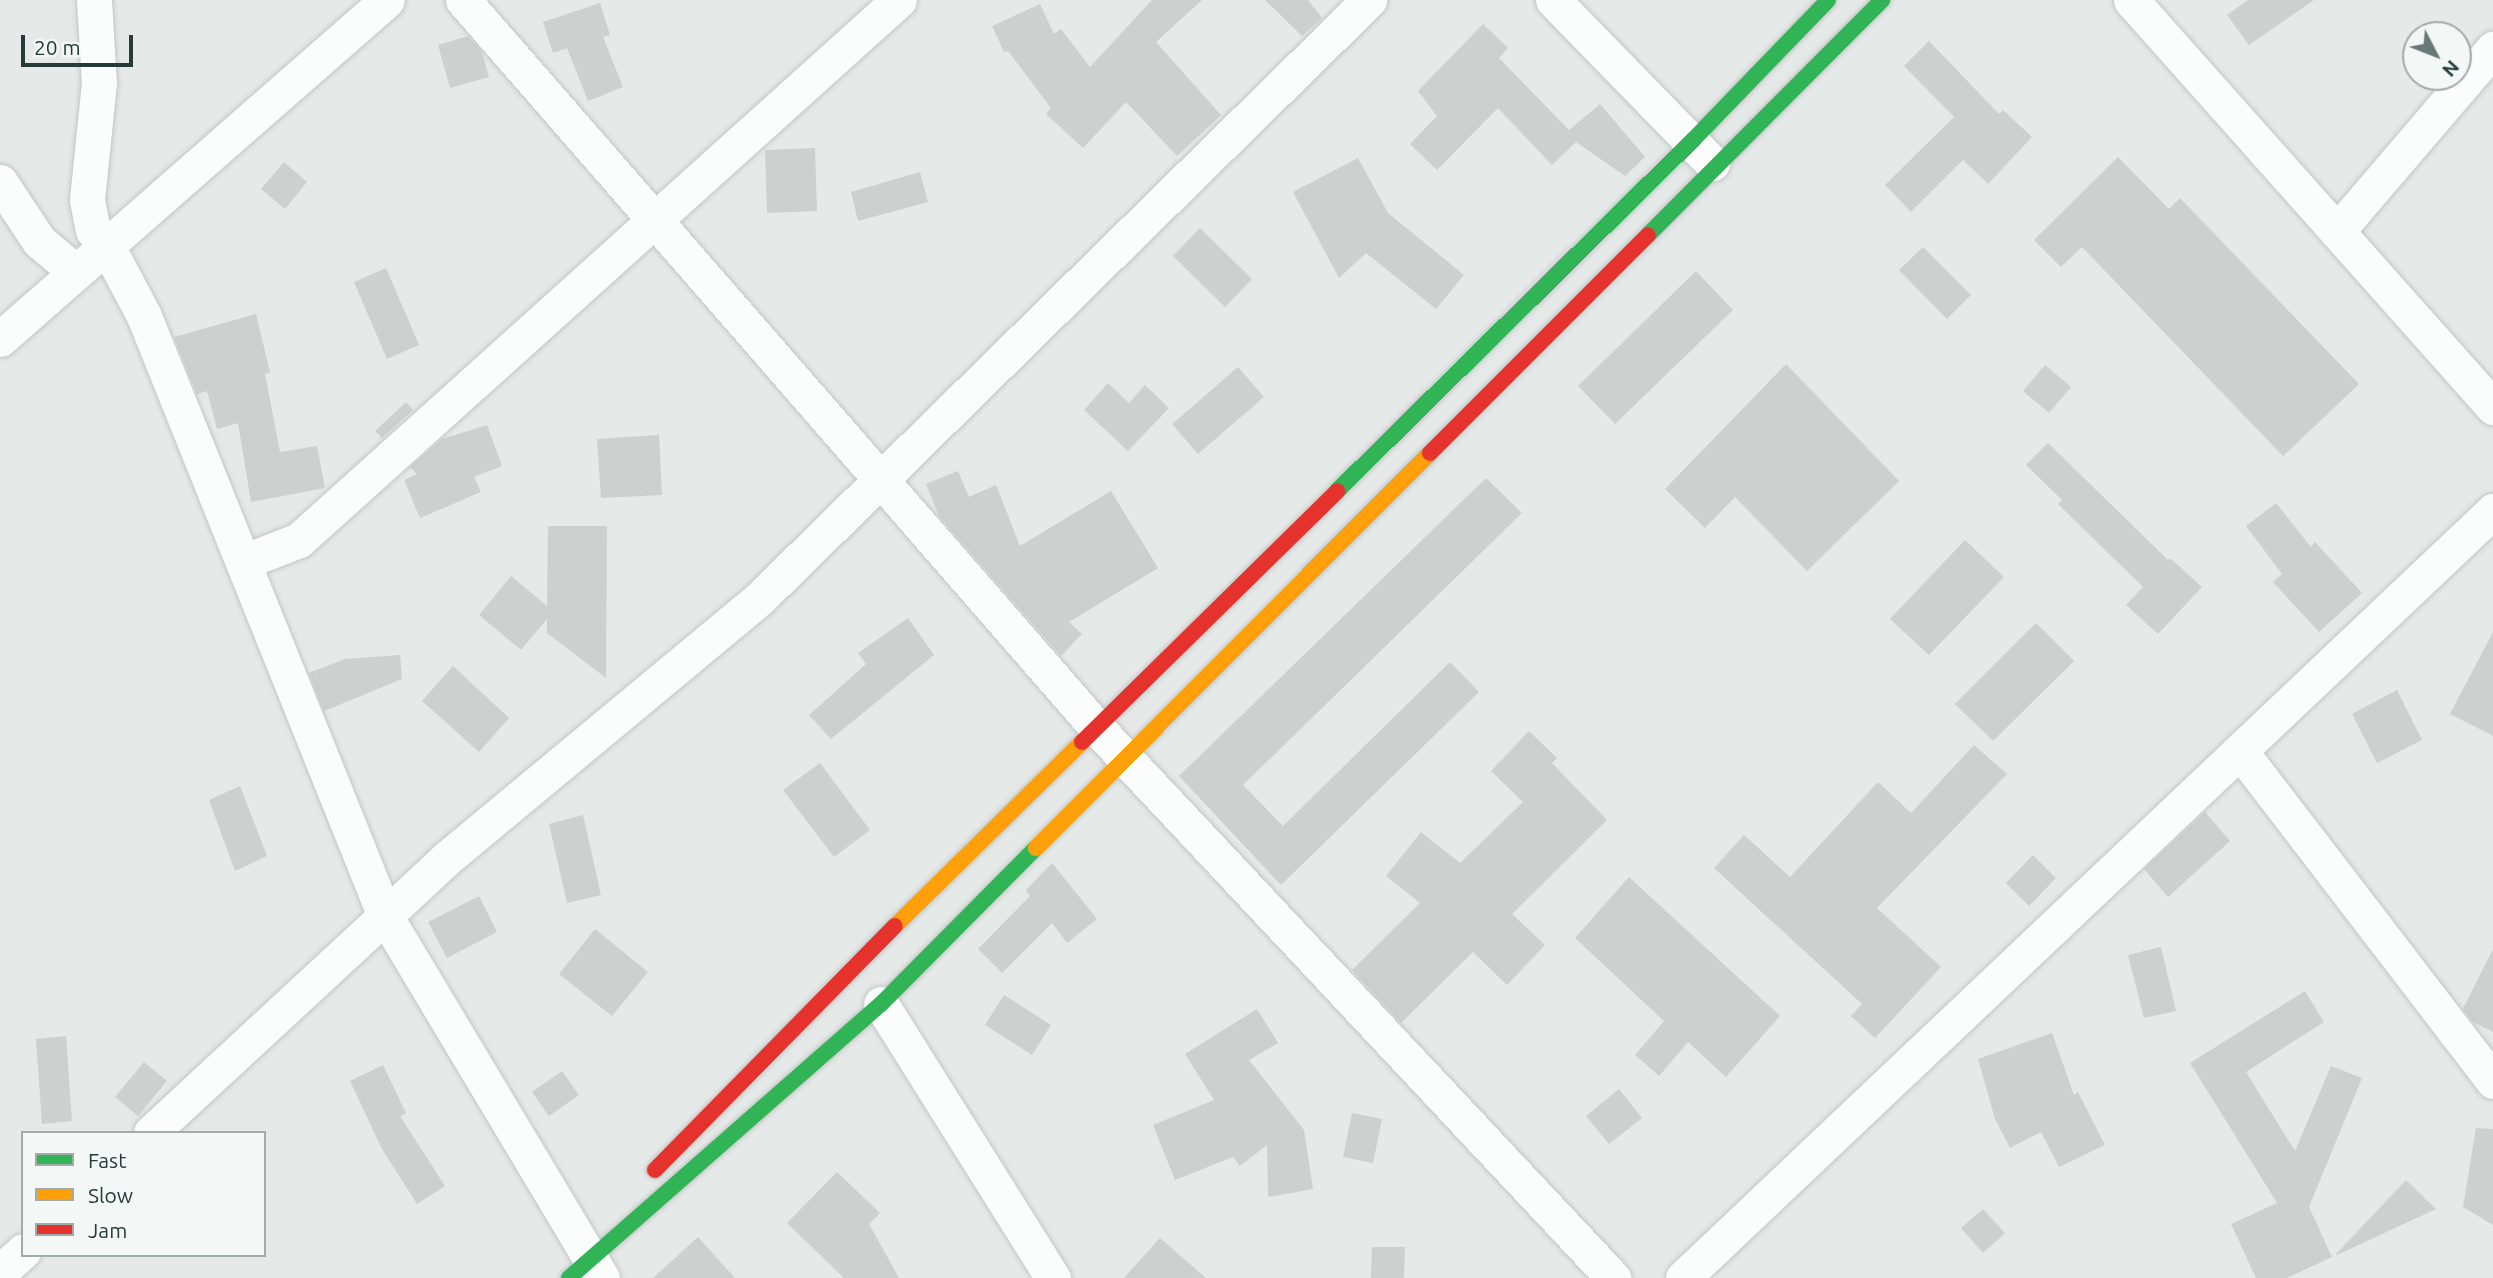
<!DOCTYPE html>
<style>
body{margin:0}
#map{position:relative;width:2493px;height:1278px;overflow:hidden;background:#e5e9e8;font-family:Ubuntu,sans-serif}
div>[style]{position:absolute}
.building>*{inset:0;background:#ccd0cf}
.roads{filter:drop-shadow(0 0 2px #c2c6c5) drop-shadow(0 0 2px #c2c6c5)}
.street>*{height:35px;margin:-17.5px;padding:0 17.5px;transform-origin:17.5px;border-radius:17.5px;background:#fbfcfc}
.fast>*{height:16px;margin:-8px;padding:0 8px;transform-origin:8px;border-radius:8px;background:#30b455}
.slow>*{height:16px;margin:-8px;padding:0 8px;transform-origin:8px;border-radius:8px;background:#ff9f0a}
.jam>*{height:16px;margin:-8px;padding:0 8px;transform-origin:8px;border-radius:8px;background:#e5322d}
span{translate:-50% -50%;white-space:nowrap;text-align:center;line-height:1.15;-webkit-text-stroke:7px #f3f8f6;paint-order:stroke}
.legend{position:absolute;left:21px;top:1131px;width:245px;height:126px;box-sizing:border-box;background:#f3f8f6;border:2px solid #a0acaa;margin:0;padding:9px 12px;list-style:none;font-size:21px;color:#243b38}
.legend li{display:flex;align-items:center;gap:14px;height:35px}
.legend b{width:35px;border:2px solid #a0acaa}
.north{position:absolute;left:2402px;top:21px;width:70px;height:70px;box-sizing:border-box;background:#f3f8f6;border:2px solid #a0acaa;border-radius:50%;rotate:132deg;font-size:19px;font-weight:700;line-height:28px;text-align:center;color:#243b38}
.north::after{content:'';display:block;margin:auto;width:24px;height:32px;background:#687876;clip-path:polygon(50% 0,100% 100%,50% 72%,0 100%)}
.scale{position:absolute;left:21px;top:35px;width:112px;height:32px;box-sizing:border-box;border:4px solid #243b38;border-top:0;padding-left:9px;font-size:21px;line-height:24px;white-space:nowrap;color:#243b38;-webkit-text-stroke:5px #f3f8f6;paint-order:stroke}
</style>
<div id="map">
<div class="building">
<div style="clip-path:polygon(1152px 0,1202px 0,1156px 42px,1221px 115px,1177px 156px,1126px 102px,1083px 148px,1046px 114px,1051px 108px,1008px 51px,1004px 52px,992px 26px,1040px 4px,1054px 34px,1061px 29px,1090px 67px)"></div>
<div style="clip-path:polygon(1265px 0,1308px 0,1322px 18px,1302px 36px)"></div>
<div style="clip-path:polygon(2248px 0,2314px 0,2249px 45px,2227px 15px)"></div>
<div style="clip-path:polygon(600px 3px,610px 35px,603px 37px,623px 87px,588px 101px,567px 48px,553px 53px,543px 22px)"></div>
<div style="clip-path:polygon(1483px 24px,1508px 48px,1499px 58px,1569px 130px,1600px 104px,1645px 157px,1625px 176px,1576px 142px,1552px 165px,1498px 108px,1437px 170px,1410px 144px,1437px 116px,1418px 91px)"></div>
<div style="clip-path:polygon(468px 36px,482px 52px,489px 77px,450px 88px,438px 45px)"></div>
<div style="clip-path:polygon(1929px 41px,1999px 114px,2003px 110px,2032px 137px,1988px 184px,1963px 160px,1911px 212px,1885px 185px,1954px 117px,1904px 66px)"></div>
<div style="clip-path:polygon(815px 148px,817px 211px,767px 213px,765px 150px)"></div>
<div style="clip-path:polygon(2118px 157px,2169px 209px,2180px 198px,2359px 384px,2283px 456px,2082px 247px,2061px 267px,2034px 240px)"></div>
<div style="clip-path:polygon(1358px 158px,1388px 213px,1464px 275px,1436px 309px,1366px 253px,1339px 278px,1293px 192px)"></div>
<div style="clip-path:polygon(284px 162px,307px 182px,285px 209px,261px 189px)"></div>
<div style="clip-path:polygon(920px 172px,928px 202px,858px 221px,851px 192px)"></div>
<div style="clip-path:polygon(1200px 228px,1252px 279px,1225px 307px,1173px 256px)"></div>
<div style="clip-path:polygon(1923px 247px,1971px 295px,1947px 319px,1899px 270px)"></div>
<div style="clip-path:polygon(386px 268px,419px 345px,387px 359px,354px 282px)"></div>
<div style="clip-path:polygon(1696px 271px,1733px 310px,1615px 424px,1578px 386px)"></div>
<div style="clip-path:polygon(256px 314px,270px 372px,265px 374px,280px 452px,317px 446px,325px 488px,251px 502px,238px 423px,217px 429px,207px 391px,197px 394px,174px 337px)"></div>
<div style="clip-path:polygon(1786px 364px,1899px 481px,1807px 571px,1735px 497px,1705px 528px,1665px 489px)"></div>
<div style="clip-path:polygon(2045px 365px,2071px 387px,2049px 413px,2023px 391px)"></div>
<div style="clip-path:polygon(1238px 367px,1264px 397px,1198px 454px,1172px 424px)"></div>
<div style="clip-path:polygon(1108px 383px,1129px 403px,1145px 385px,1169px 408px,1128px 451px,1084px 410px)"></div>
<div style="clip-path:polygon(406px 402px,413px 410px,382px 438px,375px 431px)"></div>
<div style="clip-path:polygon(487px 425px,502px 466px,474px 477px,481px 492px,420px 518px,404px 480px,417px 474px,410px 467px,442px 439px)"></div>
<div style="clip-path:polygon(659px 435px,662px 495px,601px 498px,597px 439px)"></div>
<div style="clip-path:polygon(2048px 443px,2168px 560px,2170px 558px,2202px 587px,2158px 634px,2126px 605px,2143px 587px,2058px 504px,2062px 500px,2026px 465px)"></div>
<div style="clip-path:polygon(958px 471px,969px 497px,996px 485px,1020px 546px,1111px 491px,1158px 568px,1069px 622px,1082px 634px,1061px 656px,939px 516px,926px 484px)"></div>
<div style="clip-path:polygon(1486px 478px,1522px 513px,1243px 785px,1283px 826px,1450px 662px,1479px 692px,1281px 885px,1179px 776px)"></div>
<div style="clip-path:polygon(2276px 503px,2311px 547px,2315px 542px,2362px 593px,2319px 632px,2273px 582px,2282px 574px,2246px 526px)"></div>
<div style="clip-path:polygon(548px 526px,607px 526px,606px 678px,547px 633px,547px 619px,521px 650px,479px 615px,511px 576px,547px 606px)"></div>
<div style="clip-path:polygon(1965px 540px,2004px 577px,1929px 655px,1890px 619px)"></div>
<div style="clip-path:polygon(908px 618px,934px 655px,831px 739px,809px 715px,866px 664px,858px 653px)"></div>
<div style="clip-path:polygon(2036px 623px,2074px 661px,1993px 741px,1955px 704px)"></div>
<div style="clip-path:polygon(2493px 632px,2493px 736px,2450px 714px)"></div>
<div style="clip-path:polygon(400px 655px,402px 679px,324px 711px,309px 673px,345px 659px)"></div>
<div style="clip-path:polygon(453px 666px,509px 718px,479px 752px,422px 701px)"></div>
<div style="clip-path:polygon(2397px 690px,2422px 740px,2377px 763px,2352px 714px)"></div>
<div style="clip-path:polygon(1529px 731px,1557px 758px,1552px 763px,1607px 820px,1512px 914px,1545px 945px,1507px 985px,1473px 952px,1401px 1023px,1352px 970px,1420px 903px,1386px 876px,1421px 832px,1460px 863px,1523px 802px,1491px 771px)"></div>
<div style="clip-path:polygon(1974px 745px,2007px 774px,1877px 908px,1941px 967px,1875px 1038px,1851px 1016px,1862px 1004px,1714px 868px,1744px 835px,1790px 877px,1878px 782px,1911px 813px)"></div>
<div style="clip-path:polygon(820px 763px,870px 830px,834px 857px,783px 790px)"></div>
<div style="clip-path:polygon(240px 786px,267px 856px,235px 871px,209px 800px)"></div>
<div style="clip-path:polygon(2205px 812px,2230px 841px,2168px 897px,2144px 869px)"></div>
<div style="clip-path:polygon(583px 815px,601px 895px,567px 903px,549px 824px)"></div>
<div style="clip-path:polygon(2033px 855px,2056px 878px,2029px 906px,2006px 883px)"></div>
<div style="clip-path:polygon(1052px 863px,1097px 919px,1067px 943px,1052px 923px,1002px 973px,978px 949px,1030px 896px,1026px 890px)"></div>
<div style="clip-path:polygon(1629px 877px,1780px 1016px,1726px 1077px,1688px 1042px,1659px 1076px,1635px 1055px,1664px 1021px,1575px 938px)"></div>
<div style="clip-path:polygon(479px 896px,497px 932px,447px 958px,428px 922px)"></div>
<div style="clip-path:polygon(595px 929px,648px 972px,612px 1016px,559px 974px)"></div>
<div style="clip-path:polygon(2161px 947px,2176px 1011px,2144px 1018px,2128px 955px)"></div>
<div style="clip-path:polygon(2493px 949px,2493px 1032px,2473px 1022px,2463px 1009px)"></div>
<div style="clip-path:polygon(2305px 991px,2324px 1022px,2246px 1072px,2295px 1151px,2331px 1066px,2362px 1078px,2309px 1207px,2332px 1257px,2287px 1278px,2256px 1278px,2231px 1224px,2277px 1203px,2190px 1063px)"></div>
<div style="clip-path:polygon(1004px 995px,1051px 1025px,1032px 1055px,985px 1025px)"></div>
<div style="clip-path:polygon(1257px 1009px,1278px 1043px,1249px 1060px,1304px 1130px,1313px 1189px,1268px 1197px,1267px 1145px,1240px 1166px,1233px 1157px,1175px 1180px,1153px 1125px,1214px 1100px,1185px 1054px)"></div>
<div style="clip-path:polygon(2052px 1033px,2074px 1095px,2078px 1092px,2105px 1145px,2059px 1167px,2041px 1132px,2010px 1148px,1995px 1119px,1978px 1059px)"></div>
<div style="clip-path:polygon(66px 1036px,72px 1121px,42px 1124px,36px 1039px)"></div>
<div style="clip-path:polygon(144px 1062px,167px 1081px,138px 1116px,115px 1097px)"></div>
<div style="clip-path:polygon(383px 1065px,406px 1113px,400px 1116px,445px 1186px,417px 1204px,382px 1149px,350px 1081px)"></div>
<div style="clip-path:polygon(562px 1071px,579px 1095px,549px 1116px,532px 1092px)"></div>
<div style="clip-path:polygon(1619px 1089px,1642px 1118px,1609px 1144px,1586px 1116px)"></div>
<div style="clip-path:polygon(1352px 1113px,1382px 1119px,1373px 1163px,1343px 1157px)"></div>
<div style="clip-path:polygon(2476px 1128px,2493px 1129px,2493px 1225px,2463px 1207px)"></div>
<div style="clip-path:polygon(837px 1172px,880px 1213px,869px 1224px,899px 1278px,844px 1278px,787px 1223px)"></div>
<div style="clip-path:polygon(2406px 1180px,2436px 1209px,2337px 1255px,2336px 1254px)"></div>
<div style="clip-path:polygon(1983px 1209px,2005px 1233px,1983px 1253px,1961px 1228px)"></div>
<div style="clip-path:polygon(698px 1237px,735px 1278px,653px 1278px)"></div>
<div style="clip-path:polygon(1160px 1238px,1206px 1278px,1124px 1278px)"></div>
<div style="clip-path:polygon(1372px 1247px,1405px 1247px,1404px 1278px,1371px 1278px)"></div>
</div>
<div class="roads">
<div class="street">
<div style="left:94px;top:0;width:83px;rotate:86.6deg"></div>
<div style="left:99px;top:83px;width:118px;rotate:95.9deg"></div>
<div style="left:87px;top:200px;width:31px;rotate:79deg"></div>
<div style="left:93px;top:230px;width:23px;rotate:50deg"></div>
<div style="left:108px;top:248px;width:77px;rotate:62.1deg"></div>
<div style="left:144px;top:316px;width:647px;rotate:68.12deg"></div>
<div style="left:385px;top:916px;width:319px;rotate:137.2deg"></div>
<div style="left:463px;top:0;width:964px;rotate:48.95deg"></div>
<div style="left:1096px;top:727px;width:756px;rotate:46.82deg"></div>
<div style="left:1553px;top:0;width:228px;rotate:45.7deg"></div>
<div style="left:2131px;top:0;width:545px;rotate:48.35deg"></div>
<div style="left:0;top:182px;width:71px;rotate:56.5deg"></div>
<div style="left:39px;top:241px;width:48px;rotate:40deg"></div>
<div style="left:2339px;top:229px;width:237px;rotate:-49.5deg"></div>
<div style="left:0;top:339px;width:514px;rotate:-41.22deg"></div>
<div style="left:243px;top:562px;width:60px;rotate:-21.4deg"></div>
<div style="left:299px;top:540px;width:807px;rotate:-41.99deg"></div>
<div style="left:2240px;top:751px;width:416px;rotate:52.5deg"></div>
<div style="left:881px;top:1004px;width:324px;rotate:57.9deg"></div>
<div style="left:0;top:1272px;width:31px;rotate:-42deg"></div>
<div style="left:602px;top:1278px;width:422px;rotate:-120.9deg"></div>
<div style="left:385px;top:916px;width:85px;rotate:-43.1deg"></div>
<div style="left:447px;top:858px;width:407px;rotate:-39.7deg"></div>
<div style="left:760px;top:598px;width:854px;rotate:-44.48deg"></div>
<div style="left:1683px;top:1278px;width:1116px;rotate:-43.44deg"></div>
</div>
<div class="fast">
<div style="left:1648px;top:235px;width:332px;rotate:-45.1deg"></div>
<div style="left:1337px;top:491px;width:500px;rotate:-44.6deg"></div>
<div style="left:1693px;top:140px;width:194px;rotate:-46deg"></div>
<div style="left:569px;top:1278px;width:415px;rotate:-41.3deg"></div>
<div style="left:881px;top:1004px;width:220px;rotate:-45.2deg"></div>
</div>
<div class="slow">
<div style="left:1036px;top:848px;width:558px;rotate:-45.07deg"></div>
<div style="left:895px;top:926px;width:262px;rotate:-44.5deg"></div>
</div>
<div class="jam">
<div style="left:1430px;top:453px;width:308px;rotate:-45deg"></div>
<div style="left:1082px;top:742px;width:358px;rotate:-44.5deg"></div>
<div style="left:655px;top:1170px;width:342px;rotate:-45.5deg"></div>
</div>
</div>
<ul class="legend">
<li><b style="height:9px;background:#30b455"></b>Fast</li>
<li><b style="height:9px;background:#ff9f0a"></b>Slow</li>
<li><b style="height:9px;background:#e5322d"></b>Jam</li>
</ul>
<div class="north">N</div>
<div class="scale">20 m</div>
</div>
